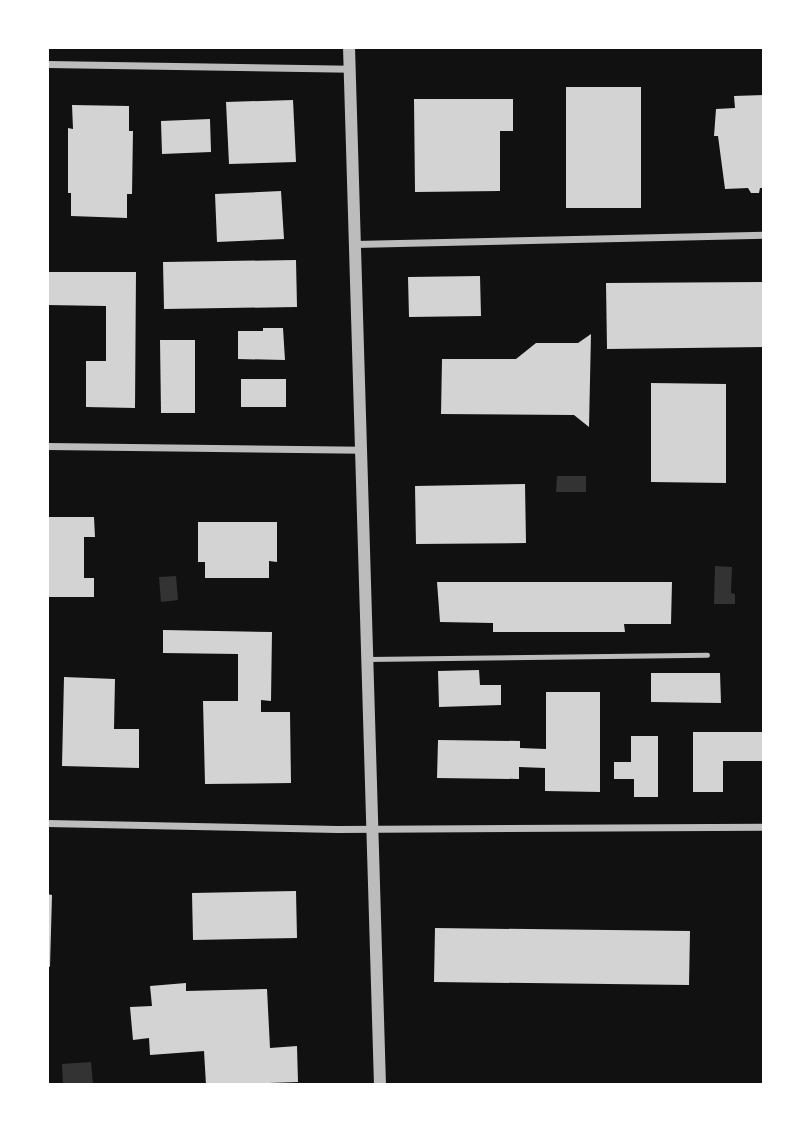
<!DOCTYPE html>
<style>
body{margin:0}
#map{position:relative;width:811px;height:1132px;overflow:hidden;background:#111;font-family:Bitter,serif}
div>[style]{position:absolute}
.water>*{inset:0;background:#333}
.building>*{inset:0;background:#d3d3d3}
.service>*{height:5px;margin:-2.5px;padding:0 2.5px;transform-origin:2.5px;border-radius:2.5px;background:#bcbcbc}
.minor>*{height:7px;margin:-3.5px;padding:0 3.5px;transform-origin:3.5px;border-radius:3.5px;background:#bcbcbc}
.tertiary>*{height:12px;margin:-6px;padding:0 6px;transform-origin:6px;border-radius:6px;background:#bcbcbc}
span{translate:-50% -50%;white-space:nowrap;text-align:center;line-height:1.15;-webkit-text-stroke:6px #fff;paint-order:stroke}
.frame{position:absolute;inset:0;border:49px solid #fff;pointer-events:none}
</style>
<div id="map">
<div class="water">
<div style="clip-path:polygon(557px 476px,586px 476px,586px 492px,556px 492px)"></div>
<div style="clip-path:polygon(715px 566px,732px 567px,731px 593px,735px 594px,735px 604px,714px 604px)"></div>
<div style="clip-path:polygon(176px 576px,178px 600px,161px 602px,159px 577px)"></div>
<div style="clip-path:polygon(91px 1062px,93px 1085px,63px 1085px,62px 1064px)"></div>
</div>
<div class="building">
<div style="clip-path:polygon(566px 87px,641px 87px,641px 208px,566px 208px)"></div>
<div style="clip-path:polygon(764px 95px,764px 188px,760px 188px,759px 193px,751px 193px,748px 188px,725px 189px,718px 136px,714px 136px,716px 109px,735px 108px,734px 96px)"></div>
<div style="clip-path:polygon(414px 99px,513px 99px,513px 131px,500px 131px,500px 191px,415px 192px)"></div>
<div style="clip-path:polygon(293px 100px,296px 162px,229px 164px,226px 102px)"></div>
<div style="clip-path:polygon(72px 105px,129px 106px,129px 131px,133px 131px,132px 194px,127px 194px,127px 218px,71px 216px,71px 193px,68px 193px,68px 128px,73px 129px)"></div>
<div style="clip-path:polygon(210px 119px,211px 152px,162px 154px,161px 121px)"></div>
<div style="clip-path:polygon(281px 191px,284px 239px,217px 242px,215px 194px)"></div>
<div style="clip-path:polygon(296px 260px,297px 307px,164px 309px,163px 262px)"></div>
<div style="clip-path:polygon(47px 272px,136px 272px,135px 408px,86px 407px,86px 361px,106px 361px,106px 306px,47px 305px)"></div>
<div style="clip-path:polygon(480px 276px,481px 316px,409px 317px,408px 277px)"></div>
<div style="clip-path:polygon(764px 282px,764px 347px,607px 349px,606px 283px)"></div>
<div style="clip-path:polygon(263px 328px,283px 328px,285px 360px,238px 359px,238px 331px,263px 331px)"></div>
<div style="clip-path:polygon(591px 334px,589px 427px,574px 415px,441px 414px,442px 359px,516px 359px,536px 343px,578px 343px)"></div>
<div style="clip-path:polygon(160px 340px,195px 340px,195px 413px,161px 413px)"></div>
<div style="clip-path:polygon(241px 379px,286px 379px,286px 407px,241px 407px)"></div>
<div style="clip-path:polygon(651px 383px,726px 384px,726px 483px,651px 482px)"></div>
<div style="clip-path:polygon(525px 484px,526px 543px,416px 544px,415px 486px)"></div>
<div style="clip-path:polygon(47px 517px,94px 517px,95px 537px,84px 537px,84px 578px,94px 578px,94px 597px,47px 597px)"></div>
<div style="clip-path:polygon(198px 522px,277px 522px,277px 562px,269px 561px,269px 578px,205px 578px,205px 562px,198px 562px)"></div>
<div style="clip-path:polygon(437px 582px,672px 582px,671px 624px,624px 624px,625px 632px,493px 632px,493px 623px,440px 622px)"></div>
<div style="clip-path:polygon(163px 630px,272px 632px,271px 701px,261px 700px,261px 712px,290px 712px,291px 783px,205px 784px,203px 701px,238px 701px,238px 654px,163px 653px)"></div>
<div style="clip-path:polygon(479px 670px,480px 685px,501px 685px,501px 705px,439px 707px,438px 671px)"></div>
<div style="clip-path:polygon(651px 673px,720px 673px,721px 703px,651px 702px)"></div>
<div style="clip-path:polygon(64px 677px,115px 679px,114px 729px,139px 729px,139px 768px,62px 766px)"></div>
<div style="clip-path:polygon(546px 692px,600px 692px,600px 792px,545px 791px,545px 768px,519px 767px,519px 779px,437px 778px,438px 740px,520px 741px,520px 748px,546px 749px)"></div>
<div style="clip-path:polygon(693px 732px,764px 732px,764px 761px,723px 761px,723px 792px,693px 792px)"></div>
<div style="clip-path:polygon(631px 736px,658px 736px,658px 797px,634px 797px,634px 779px,614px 779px,614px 762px,631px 762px)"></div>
<div style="clip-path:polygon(296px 891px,297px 938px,193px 940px,192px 893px)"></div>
<div style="clip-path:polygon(47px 894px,52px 895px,50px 967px,47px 966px)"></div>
<div style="clip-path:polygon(435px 928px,690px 931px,689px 985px,434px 982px)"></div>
<div style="clip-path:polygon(186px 983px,186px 991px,267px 989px,270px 1048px,297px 1046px,298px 1082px,206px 1085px,204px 1051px,150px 1055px,149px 1038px,133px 1040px,130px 1007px,152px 1006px,150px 986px)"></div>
</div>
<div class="service">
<div style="left:368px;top:659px;width:339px;rotate:-0.7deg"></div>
</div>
<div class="minor">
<div style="left:47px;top:64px;width:303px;rotate:0.9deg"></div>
<div style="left:355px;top:244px;width:409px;rotate:-1.3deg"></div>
<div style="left:47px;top:446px;width:314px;rotate:0.7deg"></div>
<div style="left:47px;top:823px;width:290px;rotate:1.2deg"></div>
<div style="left:337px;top:829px;width:427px;rotate:-0.3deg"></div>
</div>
<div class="tertiary">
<div style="left:349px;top:47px;width:1038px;rotate:88.29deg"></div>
</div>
<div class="frame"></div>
</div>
